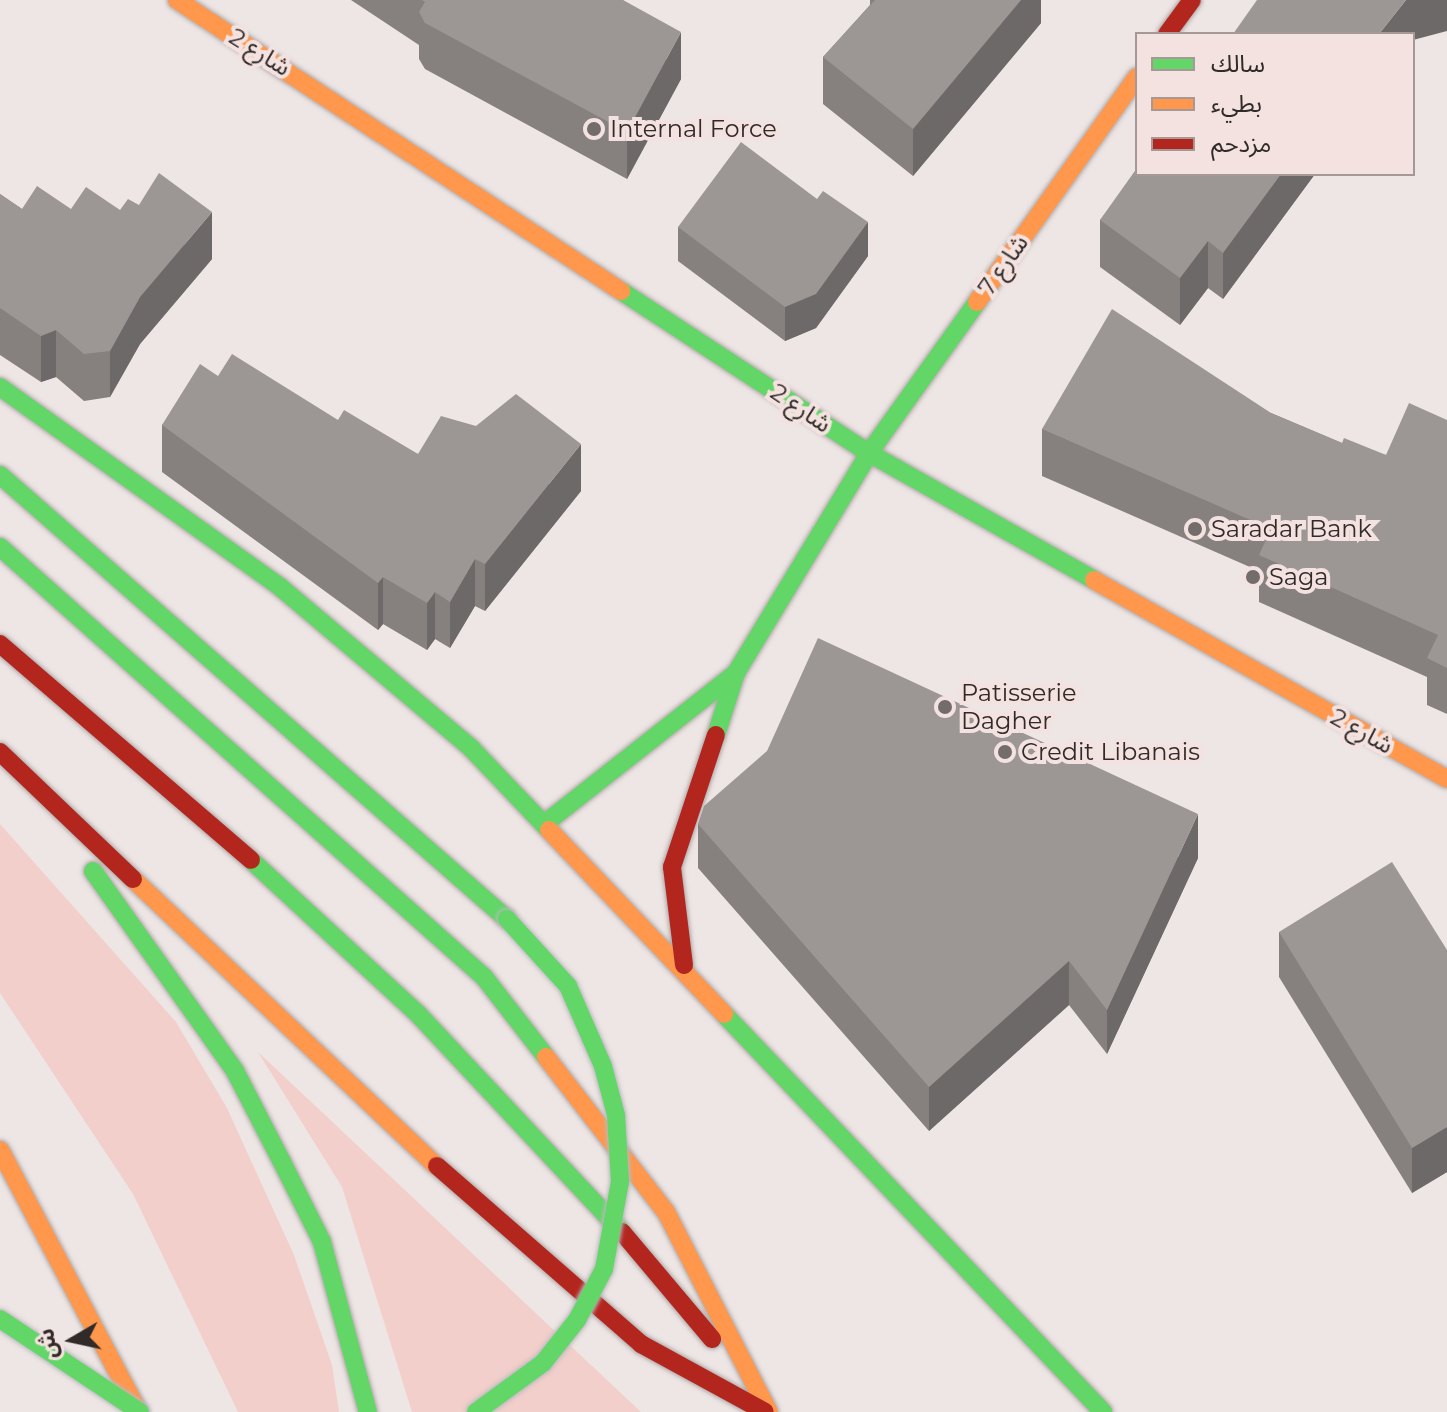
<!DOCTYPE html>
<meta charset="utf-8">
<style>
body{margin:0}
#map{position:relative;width:1447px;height:1412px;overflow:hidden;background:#eee6e4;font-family:Montserrat,"Noto Sans Arabic",sans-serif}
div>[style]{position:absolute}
.green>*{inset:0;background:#f2cfca}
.roads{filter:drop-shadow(0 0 2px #afa8a8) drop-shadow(0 0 2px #afa8a8)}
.fast>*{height:18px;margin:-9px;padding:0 9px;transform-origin:9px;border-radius:9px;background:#63d668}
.slow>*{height:18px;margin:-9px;padding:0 9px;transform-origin:9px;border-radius:9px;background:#ff974d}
.jam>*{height:18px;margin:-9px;padding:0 9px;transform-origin:9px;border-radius:9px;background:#b3261e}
.bridges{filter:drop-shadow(0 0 2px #bab9be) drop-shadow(0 0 2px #bab9be)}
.fast-bridge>*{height:18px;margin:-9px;padding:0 9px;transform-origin:9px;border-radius:9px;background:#63d668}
.wall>*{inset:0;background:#86817f}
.shaded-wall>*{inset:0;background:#6d6968}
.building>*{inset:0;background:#9c9694}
.dots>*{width:22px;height:22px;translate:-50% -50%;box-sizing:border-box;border:4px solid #f3e2df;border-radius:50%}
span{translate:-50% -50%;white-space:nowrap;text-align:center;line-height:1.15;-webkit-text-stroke:8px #f3e2df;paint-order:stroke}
.street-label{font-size:24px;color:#302a29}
.poi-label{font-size:24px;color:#302a29}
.left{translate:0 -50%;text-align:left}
.legend{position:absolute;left:1135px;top:32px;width:280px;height:144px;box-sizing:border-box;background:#f3e2df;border:2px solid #a59896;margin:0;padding:10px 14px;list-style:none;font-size:24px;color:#302a29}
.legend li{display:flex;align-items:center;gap:16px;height:40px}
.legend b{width:40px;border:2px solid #a59896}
.north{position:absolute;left:32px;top:1300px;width:80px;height:80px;-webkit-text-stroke:6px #f3e2df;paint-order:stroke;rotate:261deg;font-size:22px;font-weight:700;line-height:32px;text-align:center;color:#302a29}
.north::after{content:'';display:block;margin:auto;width:28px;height:36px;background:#302a29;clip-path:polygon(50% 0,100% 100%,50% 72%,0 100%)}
</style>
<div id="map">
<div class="green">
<div style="clip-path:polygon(0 824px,176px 1022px,227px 1108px,294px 1255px,332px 1365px,339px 1412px,238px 1412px,133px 1194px,0 993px)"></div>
<div style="clip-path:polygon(258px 1052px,641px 1412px,412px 1412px,342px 1187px)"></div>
</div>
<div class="roads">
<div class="fast">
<div style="left:621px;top:291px;width:296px;rotate:33.2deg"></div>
<div style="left:869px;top:453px;width:258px;rotate:29.4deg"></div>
<div style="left:0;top:387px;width:344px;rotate:35.5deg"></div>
<div style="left:280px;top:587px;width:250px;rotate:40.1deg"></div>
<div style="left:471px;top:748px;width:113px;rotate:46.4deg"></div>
<div style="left:0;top:475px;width:674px;rotate:41.21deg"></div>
<div style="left:0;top:547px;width:647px;rotate:41.62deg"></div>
<div style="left:484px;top:977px;width:101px;rotate:52.2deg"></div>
<div style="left:716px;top:735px;width:65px;rotate:-72.1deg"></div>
<div style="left:736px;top:673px;width:257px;rotate:-58.8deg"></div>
<div style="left:869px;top:453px;width:186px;rotate:-54.4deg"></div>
<div style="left:548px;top:821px;width:239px;rotate:-38.2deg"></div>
<div style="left:251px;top:860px;width:227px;rotate:42.7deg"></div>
<div style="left:418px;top:1014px;width:299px;rotate:46.9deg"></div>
<div style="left:93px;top:871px;width:245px;rotate:54.6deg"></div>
<div style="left:235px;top:1071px;width:100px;rotate:62.7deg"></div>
<div style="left:281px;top:1160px;width:92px;rotate:63.4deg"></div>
<div style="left:322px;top:1242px;width:176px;rotate:74.9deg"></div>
<div style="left:724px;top:1014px;width:550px;rotate:46.4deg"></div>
</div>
<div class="slow">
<div style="left:177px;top:0;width:531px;rotate:33.24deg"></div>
<div style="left:977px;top:302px;width:276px;rotate:-54.6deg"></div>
<div style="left:1094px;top:580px;width:405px;rotate:29.4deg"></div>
<div style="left:549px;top:830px;width:254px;rotate:46.4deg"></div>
<div style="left:133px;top:879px;width:418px;rotate:43.4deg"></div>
<div style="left:546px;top:1057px;width:196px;rotate:52.3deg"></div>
<div style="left:666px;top:1212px;width:225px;rotate:62.8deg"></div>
<div style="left:0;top:1150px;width:297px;rotate:62.1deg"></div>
</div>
<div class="jam">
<div style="left:1167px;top:34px;width:42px;rotate:-53.7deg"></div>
<div style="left:0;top:644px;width:331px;rotate:40.7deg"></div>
<div style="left:0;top:752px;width:184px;rotate:43.7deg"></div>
<div style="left:684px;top:965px;width:99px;rotate:-97deg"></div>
<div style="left:672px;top:867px;width:139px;rotate:-71.6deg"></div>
<div style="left:437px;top:1166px;width:271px;rotate:41.1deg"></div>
<div style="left:641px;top:1344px;width:141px;rotate:28.7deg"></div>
<div style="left:622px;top:1232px;width:140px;rotate:49.9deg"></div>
</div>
</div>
<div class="bridges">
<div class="fast-bridge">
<div style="left:0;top:1319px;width:168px;rotate:33.6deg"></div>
<div style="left:476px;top:1412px;width:83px;rotate:-36.2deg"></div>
<div style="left:543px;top:1363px;width:55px;rotate:-51.7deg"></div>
<div style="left:577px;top:1320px;width:58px;rotate:-62.1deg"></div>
<div style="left:604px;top:1269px;width:88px;rotate:-79.6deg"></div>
<div style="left:620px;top:1182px;width:67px;rotate:-93.4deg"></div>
<div style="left:616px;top:1115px;width:51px;rotate:-104.9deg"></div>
<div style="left:603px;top:1066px;width:87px;rotate:-113.6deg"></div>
<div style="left:568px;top:986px;width:91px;rotate:-132.3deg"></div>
</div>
</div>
<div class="wall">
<div style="clip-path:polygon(351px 0,623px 0,681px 79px,627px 179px,425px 69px,419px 59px,419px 45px)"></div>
<div style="clip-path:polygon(870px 0,1041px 0,1041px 23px,913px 176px,823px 104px,823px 57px,870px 5px)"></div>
<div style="clip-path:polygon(1137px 174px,1315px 174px,1223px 299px,1208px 288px,1180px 325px,1100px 267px,1100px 220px)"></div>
<div style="clip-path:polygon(0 194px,22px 209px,120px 210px,212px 259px,140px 344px,110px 397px,84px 401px,56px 377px,41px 382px,0 355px)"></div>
<div style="clip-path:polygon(678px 227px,868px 256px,816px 328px,785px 341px,678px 261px)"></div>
<div style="clip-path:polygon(218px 376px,418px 454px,581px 491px,485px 611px,475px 606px,450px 648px,435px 639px,427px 650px,383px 624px,378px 630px,162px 472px,162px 425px)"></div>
<div style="clip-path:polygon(1271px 413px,1342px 443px,1386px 455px,1447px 420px,1447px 714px,1427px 705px,1427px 677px,1259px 602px,1259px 571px,1042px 476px,1042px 429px)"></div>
<div style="clip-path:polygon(698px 824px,1198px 858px,1107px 1054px,1069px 1005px,929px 1131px,698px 868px)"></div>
<div style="clip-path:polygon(1279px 932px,1447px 950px,1447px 1172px,1412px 1193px,1279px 977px)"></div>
</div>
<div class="shaded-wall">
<div style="clip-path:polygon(1021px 0,1041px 0,1041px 23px,913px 176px,913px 129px)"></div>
<div style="clip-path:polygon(1406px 0,1447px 0,1447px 31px,1413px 40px,1413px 34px,1379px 34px)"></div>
<div style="clip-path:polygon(681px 32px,681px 79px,627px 179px,627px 132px)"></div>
<div style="clip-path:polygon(1281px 174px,1315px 174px,1223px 299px,1223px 253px)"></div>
<div style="clip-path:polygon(212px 212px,212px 259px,140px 344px,110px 397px,110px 351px,140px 297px)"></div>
<div style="clip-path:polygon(868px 222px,868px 256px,816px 328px,785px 341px,785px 307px)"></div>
<div style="clip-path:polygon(1208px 241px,1208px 288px,1180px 325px,1180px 278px)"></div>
<div style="clip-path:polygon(56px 330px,56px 377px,41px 382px,41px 336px)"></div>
<div style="clip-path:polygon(581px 444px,581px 491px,485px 611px,485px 564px)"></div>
<div style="clip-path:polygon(475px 559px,475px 606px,450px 648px,450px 602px)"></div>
<div style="clip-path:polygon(383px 577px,383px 624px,378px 630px,378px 583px)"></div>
<div style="clip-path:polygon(435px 592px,435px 639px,427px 650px,427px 603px)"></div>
<div style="clip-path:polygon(1198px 814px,1198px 858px,1107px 1054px,1107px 1010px)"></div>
<div style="clip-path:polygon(1069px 961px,1069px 1005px,929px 1131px,929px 1087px)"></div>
<div style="clip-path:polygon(1447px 1127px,1447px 1172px,1412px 1193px,1412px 1148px)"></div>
</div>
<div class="building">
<div style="clip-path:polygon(422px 0,623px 0,681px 32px,627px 132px,425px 23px,419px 12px,425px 2px)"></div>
<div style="clip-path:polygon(875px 0,1021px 0,913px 129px,823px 57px)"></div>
<div style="clip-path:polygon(1257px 0,1406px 0,1379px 34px,1233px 34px)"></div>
<div style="clip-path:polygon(741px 142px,817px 199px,823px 191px,868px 222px,816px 294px,785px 307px,678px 227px)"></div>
<div style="clip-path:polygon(1137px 168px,1137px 174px,1281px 174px,1223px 253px,1208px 241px,1180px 278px,1100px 220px)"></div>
<div style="clip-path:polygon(159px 173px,212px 212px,140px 297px,110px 351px,84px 354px,56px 330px,41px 336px,0 308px,0 194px,22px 209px,37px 186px,71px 209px,86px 187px,120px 210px,128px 199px,139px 205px)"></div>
<div style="clip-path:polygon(1112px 309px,1271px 413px,1342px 443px,1344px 438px,1386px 455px,1409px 403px,1447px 420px,1447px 668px,1427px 658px,1438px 635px,1259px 555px,1271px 529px,1042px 429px)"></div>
<div style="clip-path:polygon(232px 354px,338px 420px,344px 410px,418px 454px,441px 416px,476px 426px,516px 394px,581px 444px,485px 564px,475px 559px,450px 602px,435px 592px,427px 603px,383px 577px,378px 583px,162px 425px,200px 364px,218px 376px)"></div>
<div style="clip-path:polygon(818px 638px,1198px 814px,1107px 1010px,1069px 961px,929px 1087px,698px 824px,704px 806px,767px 751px)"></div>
<div style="clip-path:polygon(1392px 862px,1447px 950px,1447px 1127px,1412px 1148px,1279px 932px)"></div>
</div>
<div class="dots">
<div style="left:594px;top:129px;background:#726c6a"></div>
<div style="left:1195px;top:529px;background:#726c6a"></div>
<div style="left:1253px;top:577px;background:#726c6a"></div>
<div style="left:945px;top:707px;background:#726c6a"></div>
<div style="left:1005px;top:752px;background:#726c6a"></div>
</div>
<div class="street-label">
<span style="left:260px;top:52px;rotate:32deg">شارع 2</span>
<span style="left:1003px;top:265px;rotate:-55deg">شارع 7</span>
<span style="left:801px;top:408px;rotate:34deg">شارع 2</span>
<span style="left:1362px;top:731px;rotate:29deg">شارع 2</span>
</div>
<div class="poi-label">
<span class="left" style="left:610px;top:129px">Internal Force</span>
<span class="left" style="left:1211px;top:529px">Saradar Bank</span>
<span class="left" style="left:1269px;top:577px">Saga</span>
<span class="left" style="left:961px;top:707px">Patisserie<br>Dagher</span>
<span class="left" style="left:1021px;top:752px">Credit Libanais</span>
</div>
<ul class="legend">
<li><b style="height:10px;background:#63d668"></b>سالك</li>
<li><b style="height:10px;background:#ff974d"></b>بطيء</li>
<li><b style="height:10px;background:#b3261e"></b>مزدحم</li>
</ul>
<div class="north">ش</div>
</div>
